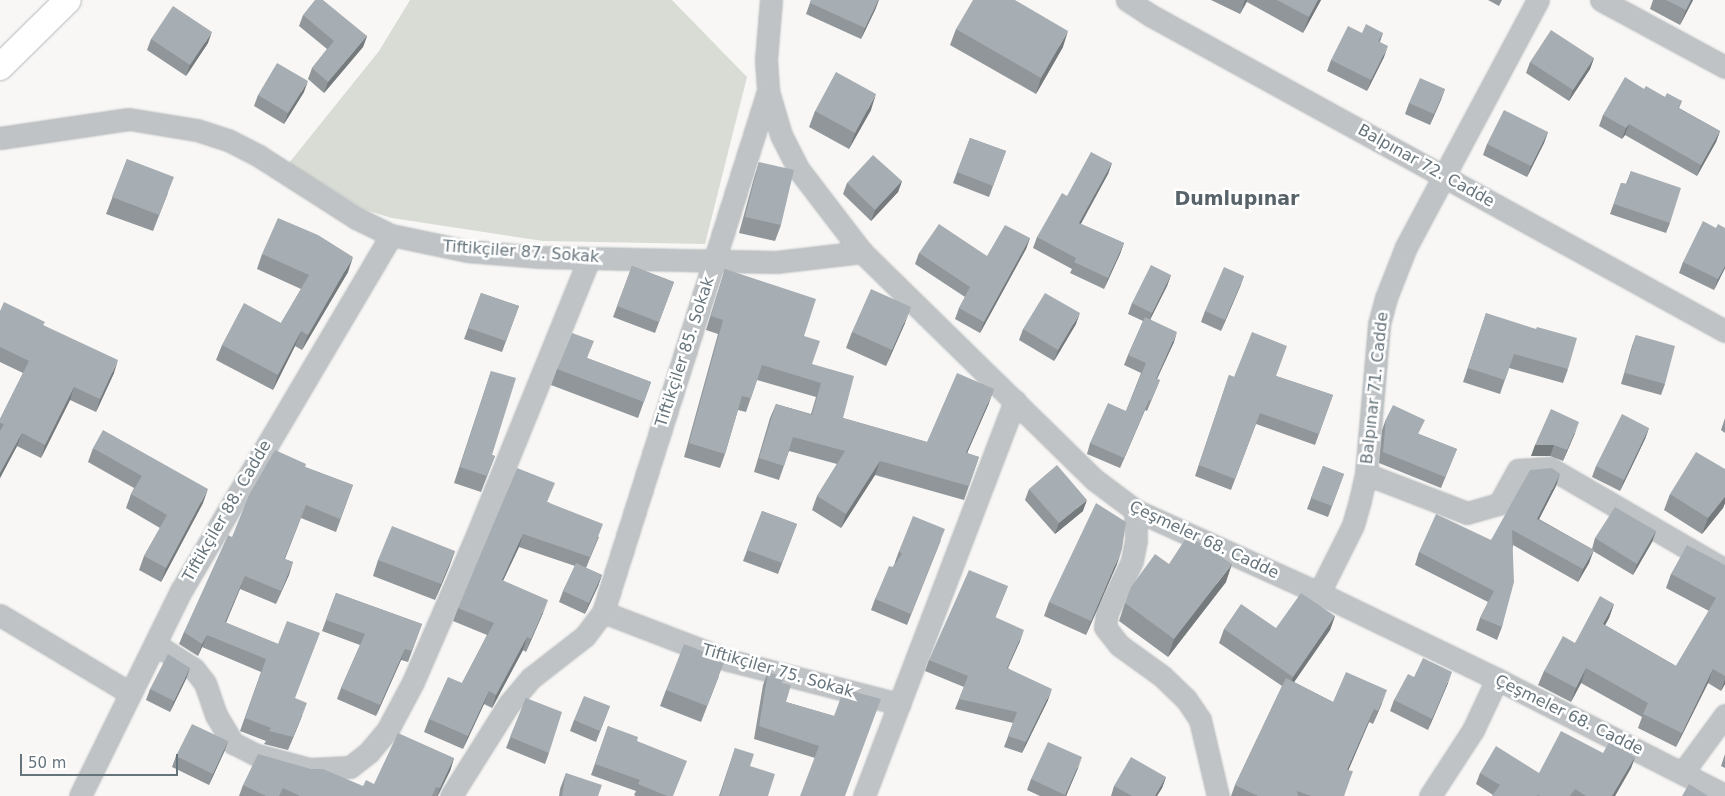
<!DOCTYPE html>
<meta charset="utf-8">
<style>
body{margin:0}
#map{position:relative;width:1725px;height:796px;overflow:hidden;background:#f8f7f5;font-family:"DejaVu Sans",sans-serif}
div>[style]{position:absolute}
.green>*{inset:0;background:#d8dcd5}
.roads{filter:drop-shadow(0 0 1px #b3b7ba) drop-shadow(0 0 1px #b3b7ba)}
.minor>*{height:21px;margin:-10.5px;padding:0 10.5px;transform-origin:10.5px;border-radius:10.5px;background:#bfc3c6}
.major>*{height:26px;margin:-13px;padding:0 13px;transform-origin:13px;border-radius:13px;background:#fff}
.wall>*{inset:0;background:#90969a}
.shaded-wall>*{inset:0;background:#757a7d}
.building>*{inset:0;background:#a7aeb3}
span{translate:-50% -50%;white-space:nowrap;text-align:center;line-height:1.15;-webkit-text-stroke:5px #fff;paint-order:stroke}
.street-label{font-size:16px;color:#66747c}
.quarter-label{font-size:19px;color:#576269;font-weight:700}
.scale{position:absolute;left:20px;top:754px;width:158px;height:22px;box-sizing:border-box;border:2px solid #66747c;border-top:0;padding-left:6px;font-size:15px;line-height:18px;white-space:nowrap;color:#66747c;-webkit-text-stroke:4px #fff;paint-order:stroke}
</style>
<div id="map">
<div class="green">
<div style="clip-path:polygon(410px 0,672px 0,747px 77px,705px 244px,543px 241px,392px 218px,365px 210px,289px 163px,379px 51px)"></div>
</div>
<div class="roads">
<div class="minor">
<div style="left:771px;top:0;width:60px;rotate:94.8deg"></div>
<div style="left:766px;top:60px;width:31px;rotate:86deg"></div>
<div style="left:768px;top:91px;width:46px;rotate:73.5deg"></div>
<div style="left:781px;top:135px;width:39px;rotate:63deg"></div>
<div style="left:799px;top:170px;width:103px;rotate:52.5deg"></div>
<div style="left:862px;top:252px;width:326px;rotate:44.4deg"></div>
<div style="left:1095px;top:480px;width:50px;rotate:36.9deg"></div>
<div style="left:1135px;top:510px;width:202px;rotate:24.3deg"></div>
<div style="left:1319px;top:593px;width:198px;rotate:25.8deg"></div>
<div style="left:1497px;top:679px;width:256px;rotate:27deg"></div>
<div style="left:1127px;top:0;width:27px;rotate:33deg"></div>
<div style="left:1150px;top:15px;width:656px;rotate:28.79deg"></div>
<div style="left:1601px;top:0;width:141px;rotate:28.4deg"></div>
<div style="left:0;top:138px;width:130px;rotate:-8.4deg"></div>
<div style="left:129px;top:119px;width:69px;rotate:9.2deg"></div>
<div style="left:197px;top:130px;width:33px;rotate:18deg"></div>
<div style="left:228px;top:140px;width:35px;rotate:27deg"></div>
<div style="left:259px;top:156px;width:115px;rotate:32.6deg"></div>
<div style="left:356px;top:218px;width:39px;rotate:26deg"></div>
<div style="left:391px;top:235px;width:78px;rotate:11.9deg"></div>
<div style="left:467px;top:251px;width:74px;rotate:4.6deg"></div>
<div style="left:541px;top:257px;width:235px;rotate:1.2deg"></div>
<div style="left:776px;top:262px;width:87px;rotate:-6.6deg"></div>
<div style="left:1366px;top:474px;width:108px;rotate:21.1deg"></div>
<div style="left:1467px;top:513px;width:33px;rotate:-16deg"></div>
<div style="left:1499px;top:504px;width:39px;rotate:-61deg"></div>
<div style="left:1518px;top:470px;width:32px;rotate:-4deg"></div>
<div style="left:1550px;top:468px;width:203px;rotate:30.2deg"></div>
<div style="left:1135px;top:510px;width:30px;rotate:88deg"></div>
<div style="left:1136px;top:540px;width:21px;rotate:101deg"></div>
<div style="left:1132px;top:561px;width:58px;rotate:115.7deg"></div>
<div style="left:1107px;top:613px;width:14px;rotate:98deg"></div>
<div style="left:1105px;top:627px;width:23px;rotate:52deg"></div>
<div style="left:1119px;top:645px;width:53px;rotate:35.8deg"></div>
<div style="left:1162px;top:676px;width:33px;rotate:44deg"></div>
<div style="left:1186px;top:699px;width:25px;rotate:56deg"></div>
<div style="left:1200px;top:720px;width:78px;rotate:76.7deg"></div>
<div style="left:1319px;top:593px;width:76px;rotate:-63.4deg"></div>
<div style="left:1353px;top:525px;width:26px;rotate:-74deg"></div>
<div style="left:1360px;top:500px;width:27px;rotate:-77deg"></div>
<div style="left:1366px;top:474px;width:151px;rotate:-85deg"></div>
<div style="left:1379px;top:324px;width:27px;rotate:-75deg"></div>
<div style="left:1386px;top:298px;width:55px;rotate:-68.6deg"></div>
<div style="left:1406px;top:247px;width:280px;rotate:-61.9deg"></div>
<div style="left:603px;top:612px;width:134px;rotate:21deg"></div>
<div style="left:728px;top:660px;width:177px;rotate:14.4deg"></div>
<div style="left:0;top:615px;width:152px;rotate:31deg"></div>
<div style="left:155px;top:644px;width:46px;rotate:32.7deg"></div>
<div style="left:194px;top:669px;width:18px;rotate:52deg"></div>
<div style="left:205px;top:683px;width:34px;rotate:71deg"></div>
<div style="left:216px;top:715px;width:33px;rotate:59deg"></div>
<div style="left:233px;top:743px;width:27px;rotate:27deg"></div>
<div style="left:257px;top:755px;width:55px;rotate:14.8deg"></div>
<div style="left:310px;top:769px;width:40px;rotate:-2.9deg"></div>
<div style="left:350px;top:767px;width:24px;rotate:-38deg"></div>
<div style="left:369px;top:752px;width:30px;rotate:-50deg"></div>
<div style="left:388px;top:729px;width:53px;rotate:-62deg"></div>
<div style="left:413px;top:682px;width:153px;rotate:-66.5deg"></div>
<div style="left:474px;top:542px;width:305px;rotate:-67.9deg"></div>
<div style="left:1683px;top:772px;width:71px;rotate:-53.6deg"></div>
<div style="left:80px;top:796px;width:231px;rotate:-63.8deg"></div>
<div style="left:182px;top:589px;width:411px;rotate:-59.4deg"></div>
<div style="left:451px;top:796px;width:109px;rotate:-57.8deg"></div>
<div style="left:509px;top:704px;width:34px;rotate:-50deg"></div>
<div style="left:531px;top:678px;width:68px;rotate:-37.9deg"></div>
<div style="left:585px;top:636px;width:30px;rotate:-53deg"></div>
<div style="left:603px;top:612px;width:547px;rotate:-72.43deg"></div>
<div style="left:864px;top:796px;width:423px;rotate:-69.1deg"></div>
<div style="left:1430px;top:796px;width:79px;rotate:-56.9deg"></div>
<div style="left:1473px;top:730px;width:56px;rotate:-64.8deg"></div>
</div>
<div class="major">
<div style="left:0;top:67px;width:95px;rotate:-44.6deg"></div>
</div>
</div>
<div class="wall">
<div style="clip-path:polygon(811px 0,879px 0,875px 10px,861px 39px,806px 14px)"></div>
<div style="clip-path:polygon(1211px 0,1321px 0,1303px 33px,1247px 2px,1240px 14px)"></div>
<div style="clip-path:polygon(1488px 0,1502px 0,1499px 6px)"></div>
<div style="clip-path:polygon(1653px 0,1693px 0,1680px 25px,1650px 9px)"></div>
<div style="clip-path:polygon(303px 15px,367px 36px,363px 47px,324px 93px,308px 79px,312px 68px,327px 49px,299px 26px)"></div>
<div style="clip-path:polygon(956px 29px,1063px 47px,1036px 94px,950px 45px)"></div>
<div style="clip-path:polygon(1362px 33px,1383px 33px,1380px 42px,1384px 57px,1367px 91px,1327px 71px,1331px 60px)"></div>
<div style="clip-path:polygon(151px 39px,208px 43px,186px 76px,147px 50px)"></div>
<div style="clip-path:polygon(1594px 58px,1590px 69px,1569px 101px,1526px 73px,1530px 62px)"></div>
<div style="clip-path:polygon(1445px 89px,1430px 125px,1405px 114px,1409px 103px)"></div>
<div style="clip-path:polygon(1644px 89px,1665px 97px,1682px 101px,1679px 108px,1720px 131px,1716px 142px,1697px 176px,1625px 135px,1622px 139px,1599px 126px,1603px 115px)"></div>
<div style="clip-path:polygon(304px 92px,284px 124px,254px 106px,258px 95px)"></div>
<div style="clip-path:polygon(871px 110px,849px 149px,809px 127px,815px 111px)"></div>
<div style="clip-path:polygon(1548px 132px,1544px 143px,1527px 177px,1483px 155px,1487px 144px)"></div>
<div style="clip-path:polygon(970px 138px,1006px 151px,989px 197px,953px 183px)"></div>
<div style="clip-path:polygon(127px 159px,168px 193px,153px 231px,106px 214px)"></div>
<div style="clip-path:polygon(759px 162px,781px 225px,775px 241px,739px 233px,754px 178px)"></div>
<div style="clip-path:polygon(1112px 163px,1108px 174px,1081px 224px,1124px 243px,1120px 254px,1104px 289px,1070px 273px,1072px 269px,1033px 248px,1037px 237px,1067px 196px)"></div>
<div style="clip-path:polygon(1631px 171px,1670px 223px,1666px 233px,1610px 214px,1621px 183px,1626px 184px)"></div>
<div style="clip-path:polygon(902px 181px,898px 192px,871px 221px,843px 194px,847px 183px)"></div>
<div style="clip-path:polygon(1716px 228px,1725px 268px,1714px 290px,1679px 273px,1683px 262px)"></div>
<div style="clip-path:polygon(1030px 238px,1026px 249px,980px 333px,955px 319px,959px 308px,965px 297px,915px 264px,919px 253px,987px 256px)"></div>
<div style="clip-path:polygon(262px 254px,348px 272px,302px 350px,295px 346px,273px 390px,216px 360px,222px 345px,281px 323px,301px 289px,257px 269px)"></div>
<div style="clip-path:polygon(632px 266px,674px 282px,655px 333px,613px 317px)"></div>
<div style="clip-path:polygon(725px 269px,804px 336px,812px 364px,843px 418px,927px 442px,989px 403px,967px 453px,979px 457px,964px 500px,875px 475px,841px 528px,812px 510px,817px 496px,837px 464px,789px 451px,779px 480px,754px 472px,770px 418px,776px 404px,811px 414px,816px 397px,757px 380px,746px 412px,738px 410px,725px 454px,720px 468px,684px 457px,718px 334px,706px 330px)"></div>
<div style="clip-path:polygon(1171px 275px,1167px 286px,1150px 319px,1174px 342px,1157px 379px,1160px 380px,1147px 411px,1145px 410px,1120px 468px,1087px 454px,1090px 443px,1126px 411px,1141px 373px,1124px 365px,1128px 355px,1143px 321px,1128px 314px,1132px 303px)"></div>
<div style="clip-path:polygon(1244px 276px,1221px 331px,1201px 322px,1205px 311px)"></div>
<div style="clip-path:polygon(481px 293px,519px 306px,502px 352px,464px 339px)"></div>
<div style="clip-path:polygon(0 311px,43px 325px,114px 373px,96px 412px,70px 400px,41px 458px,17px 446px,0 478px,0 419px,23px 373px,0 362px)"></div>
<div style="clip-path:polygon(1486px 313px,1568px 369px,1563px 383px,1509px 368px,1500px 394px,1463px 382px)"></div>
<div style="clip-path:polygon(905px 323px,886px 366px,846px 348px,852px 332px)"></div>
<div style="clip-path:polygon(1076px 324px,1054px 361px,1019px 340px,1023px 329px)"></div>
<div style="clip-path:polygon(1636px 335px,1665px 384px,1661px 395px,1621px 384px,1632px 346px)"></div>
<div style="clip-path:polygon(587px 358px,651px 382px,638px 418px,551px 385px,557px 369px)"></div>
<div style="clip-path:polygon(491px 371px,492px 455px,495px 456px,481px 492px,454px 483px)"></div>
<div style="clip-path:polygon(1229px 375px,1234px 377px,1276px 376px,1333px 395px,1315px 445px,1256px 424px,1231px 490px,1195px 476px)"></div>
<div style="clip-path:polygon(1725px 418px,1725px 433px,1721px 430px)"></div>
<div style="clip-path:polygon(1386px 419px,1419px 434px,1457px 449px,1441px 488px,1379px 463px,1382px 430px)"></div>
<div style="clip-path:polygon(1649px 428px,1645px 439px,1620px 491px,1592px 477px,1596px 466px)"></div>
<div style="clip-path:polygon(1575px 433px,1563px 461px,1550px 456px,1531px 456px)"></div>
<div style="clip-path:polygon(93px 448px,203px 503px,161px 582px,139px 570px,144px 556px,160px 528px,126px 508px,131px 494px,134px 488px,88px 462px)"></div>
<div style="clip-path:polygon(1323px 466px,1344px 474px,1328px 517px,1307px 509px)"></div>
<div style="clip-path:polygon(305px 467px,353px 485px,336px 532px,301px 518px,285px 559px,293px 562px,276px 604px,240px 589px,226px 623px,278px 644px,295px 698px,302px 716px,288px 750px,264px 744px,266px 741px,240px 731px,261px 672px,202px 647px,198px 656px,179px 644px,184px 632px)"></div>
<div style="clip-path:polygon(1725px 469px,1725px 503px,1723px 508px,1702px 534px,1664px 510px,1670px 494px)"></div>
<div style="clip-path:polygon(1556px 486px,1539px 519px,1592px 549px,1595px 538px,1656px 531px,1652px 542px,1633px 575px,1593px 551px,1589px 563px,1578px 582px,1513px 545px,1502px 627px,1497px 640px,1476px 630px,1480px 618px,1488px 602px,1415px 565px,1419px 552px,1491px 540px)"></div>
<div style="clip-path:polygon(1029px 489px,1083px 511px,1055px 534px,1025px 500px)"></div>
<div style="clip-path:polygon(548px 502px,599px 537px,586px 568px,602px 575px,598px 586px,585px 614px,559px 602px,563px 591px,575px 566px,519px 547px,503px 581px,543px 613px,526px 652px,523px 650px,492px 708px,484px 704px,463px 749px,424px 732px,429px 719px,462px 683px,487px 635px,453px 621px,458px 608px)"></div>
<div style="clip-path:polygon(762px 511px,797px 524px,778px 574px,743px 561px)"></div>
<div style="clip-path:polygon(941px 540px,907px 625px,871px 610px,875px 599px,895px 563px,895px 562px,899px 551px)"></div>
<div style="clip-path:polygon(455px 551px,449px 567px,435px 600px,373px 576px,378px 560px)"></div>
<div style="clip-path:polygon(1117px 564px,1086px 635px,1044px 616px,1049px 602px)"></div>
<div style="clip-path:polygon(1725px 565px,1725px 684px,1721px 691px,1708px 683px,1676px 747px,1638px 728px,1642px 717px,1581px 683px,1571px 702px,1538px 685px,1544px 671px,1575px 643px,1614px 604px,1609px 618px,1605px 625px,1676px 666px,1709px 611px,1666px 588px,1671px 574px)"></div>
<div style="clip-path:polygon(1226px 582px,1168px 657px,1119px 621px,1125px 603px)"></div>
<div style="clip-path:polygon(1008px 586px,995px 618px,1020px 641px,1008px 668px,1048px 700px,1022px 753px,1004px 747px,1013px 723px,955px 709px,964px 687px,925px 671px,929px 660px)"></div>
<div style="clip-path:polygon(336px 593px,422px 624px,408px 662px,401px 660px,376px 716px,337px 699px,341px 688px,360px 645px,322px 631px)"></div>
<div style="clip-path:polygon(1335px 616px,1330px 630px,1294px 682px,1333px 702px,1382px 703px,1373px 724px,1369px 722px,1348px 770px,1344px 796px,1231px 796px,1235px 785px,1282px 686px,1219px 643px,1224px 629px,1276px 628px)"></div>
<div style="clip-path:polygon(190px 668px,186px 679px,170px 712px,146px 700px,150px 689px)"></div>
<div style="clip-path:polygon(768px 672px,782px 683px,786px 702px,834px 716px,881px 699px,815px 758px,754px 739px,763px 685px)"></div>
<div style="clip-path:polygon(719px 676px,701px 722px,660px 706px,666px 690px)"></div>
<div style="clip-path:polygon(1414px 677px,1448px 683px,1428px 730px,1390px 711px,1394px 700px)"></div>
<div style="clip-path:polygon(526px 698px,549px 753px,545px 764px,506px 748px)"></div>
<div style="clip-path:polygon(610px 706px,596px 742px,570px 731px,574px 720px)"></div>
<div style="clip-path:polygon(608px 726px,637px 741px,673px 796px,636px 796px,634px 795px,636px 791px,591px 775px)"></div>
<div style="clip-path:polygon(228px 741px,224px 752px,209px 785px,172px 767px,176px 756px)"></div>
<div style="clip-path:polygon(735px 748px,768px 796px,719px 796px)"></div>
<div style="clip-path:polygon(1603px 753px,1635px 757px,1631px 768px,1615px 796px,1492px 796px,1493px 795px,1476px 784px,1480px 773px,1539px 773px)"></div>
<div style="clip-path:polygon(1725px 754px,1725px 768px,1721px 766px)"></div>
<div style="clip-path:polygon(454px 758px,450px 771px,438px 796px,239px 796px,243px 785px,363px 786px,374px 784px)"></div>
<div style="clip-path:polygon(1078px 768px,1066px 796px,1040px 796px,1027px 790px,1031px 779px)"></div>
<div style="clip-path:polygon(566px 773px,598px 796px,559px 796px,560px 789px)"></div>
<div style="clip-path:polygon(1166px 777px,1162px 788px,1157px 796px,1111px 796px,1114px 786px)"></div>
</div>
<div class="shaded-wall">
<div style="clip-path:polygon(879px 0,875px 10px,861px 39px,865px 28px)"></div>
<div style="clip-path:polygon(1245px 0,1247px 0,1240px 14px)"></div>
<div style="clip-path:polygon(1318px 0,1321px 0,1303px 33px,1309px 17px)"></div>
<div style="clip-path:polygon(1691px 0,1693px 0,1680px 25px,1686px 10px)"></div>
<div style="clip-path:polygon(1068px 31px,1063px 47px,1036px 94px,1041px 78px)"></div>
<div style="clip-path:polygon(212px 32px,208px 43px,186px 76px,190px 65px)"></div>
<div style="clip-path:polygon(367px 36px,363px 47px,324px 93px,328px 82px)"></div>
<div style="clip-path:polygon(1388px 46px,1384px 57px,1367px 91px,1371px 80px)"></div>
<div style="clip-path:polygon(1594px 58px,1590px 69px,1569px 101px,1573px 90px)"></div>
<div style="clip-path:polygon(308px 81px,304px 92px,284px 124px,288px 113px)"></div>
<div style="clip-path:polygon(1445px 89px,1441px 100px,1430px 125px,1434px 114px)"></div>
<div style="clip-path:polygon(876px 94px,871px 110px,849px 149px,855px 133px)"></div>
<div style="clip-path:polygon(1629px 124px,1625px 135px,1622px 139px,1626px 128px)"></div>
<div style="clip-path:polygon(1720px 131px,1716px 142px,1697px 176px,1701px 165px)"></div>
<div style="clip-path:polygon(1548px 132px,1544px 143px,1527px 177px,1531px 166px)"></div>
<div style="clip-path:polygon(1112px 163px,1108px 174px,1075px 234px,1079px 223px)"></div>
<div style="clip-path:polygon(902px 181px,898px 192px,871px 221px,875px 210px)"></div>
<div style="clip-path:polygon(1030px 238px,1026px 249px,980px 333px,984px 322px)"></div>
<div style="clip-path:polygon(1124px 243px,1120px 254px,1104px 289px,1108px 278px)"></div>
<div style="clip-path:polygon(353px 257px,348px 272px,302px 350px,308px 335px)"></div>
<div style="clip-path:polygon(1725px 266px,1725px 268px,1714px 290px,1718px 279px)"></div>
<div style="clip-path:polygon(1171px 275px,1167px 286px,1148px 324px,1152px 313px)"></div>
<div style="clip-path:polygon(1244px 276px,1240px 287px,1221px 331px,1225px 320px)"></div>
<div style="clip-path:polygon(911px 307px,905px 323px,886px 366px,892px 350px)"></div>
<div style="clip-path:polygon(1080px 313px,1076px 324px,1054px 361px,1058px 350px)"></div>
<div style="clip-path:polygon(301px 331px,295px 346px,273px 390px,278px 375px)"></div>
<div style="clip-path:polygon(1177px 332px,1174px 342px,1152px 389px,1156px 379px)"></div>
<div style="clip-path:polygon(118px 360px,114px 373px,96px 412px,100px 399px)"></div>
<div style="clip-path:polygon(74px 387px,70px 400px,41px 458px,45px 445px)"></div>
<div style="clip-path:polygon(994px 389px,989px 403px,961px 467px,966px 453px)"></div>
<div style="clip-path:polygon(1149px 400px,1145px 410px,1120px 468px,1124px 458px)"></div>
<div style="clip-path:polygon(1579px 422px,1575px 433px,1563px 461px,1567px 450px)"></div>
<div style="clip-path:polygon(1649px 428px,1645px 439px,1620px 491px,1624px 480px)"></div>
<div style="clip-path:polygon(22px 433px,17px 446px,0 478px,0 473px)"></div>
<div style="clip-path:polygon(1535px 445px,1554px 445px,1550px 456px,1531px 456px)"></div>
<div style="clip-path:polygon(880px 461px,875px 475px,841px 528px,846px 514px)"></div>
<div style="clip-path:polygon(1560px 474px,1556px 486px,1533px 531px,1537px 519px)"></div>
<div style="clip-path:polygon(208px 489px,203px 503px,161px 582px,166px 568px)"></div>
<div style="clip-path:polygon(1725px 491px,1725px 503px,1723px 508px,1702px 534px,1708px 518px)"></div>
<div style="clip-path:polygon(1087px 500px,1083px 511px,1055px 534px,1059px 523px)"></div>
<div style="clip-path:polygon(1656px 531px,1652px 542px,1633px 575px,1637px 564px)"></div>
<div style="clip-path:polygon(523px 534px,519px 547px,497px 593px,502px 580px)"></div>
<div style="clip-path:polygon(1122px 549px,1117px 564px,1086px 635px,1091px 621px)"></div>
<div style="clip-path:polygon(1594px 550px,1589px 563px,1578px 582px,1583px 569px)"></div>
<div style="clip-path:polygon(455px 551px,449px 567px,435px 600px,441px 584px)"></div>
<div style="clip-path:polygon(293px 562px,289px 575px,276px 604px,281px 591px)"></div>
<div style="clip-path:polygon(1232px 564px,1226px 582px,1168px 657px,1174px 639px)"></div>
<div style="clip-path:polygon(602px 575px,598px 586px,585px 614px,589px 603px)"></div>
<div style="clip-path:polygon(245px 576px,240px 589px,220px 635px,225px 622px)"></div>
<div style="clip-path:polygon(548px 600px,543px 613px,526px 652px,531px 639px)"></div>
<div style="clip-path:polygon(1614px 604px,1609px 618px,1598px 638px,1603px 624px)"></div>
<div style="clip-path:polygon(1335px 616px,1330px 630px,1288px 691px,1293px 677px)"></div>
<div style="clip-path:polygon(1024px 630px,1020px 641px,1003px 678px,1007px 668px)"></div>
<div style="clip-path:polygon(207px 635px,202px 647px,198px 656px,202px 644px)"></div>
<div style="clip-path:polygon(527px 637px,523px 650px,492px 708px,496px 695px)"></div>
<div style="clip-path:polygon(405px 649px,401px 660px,376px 716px,380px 705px)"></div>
<div style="clip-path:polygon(190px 668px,186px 679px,170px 712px,174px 701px)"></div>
<div style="clip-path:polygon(1586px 668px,1581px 683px,1571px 702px,1576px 688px)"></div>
<div style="clip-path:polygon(1713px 669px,1708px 683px,1676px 747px,1682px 733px)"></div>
<div style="clip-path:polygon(1452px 672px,1448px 683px,1428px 730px,1432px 719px)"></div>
<div style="clip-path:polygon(1725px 679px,1725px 684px,1721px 691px)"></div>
<div style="clip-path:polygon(1052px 689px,1048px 700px,1022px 753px,1026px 742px)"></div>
<div style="clip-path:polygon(1387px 690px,1382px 703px,1373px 724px,1378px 711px)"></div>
<div style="clip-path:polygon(489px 691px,484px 704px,463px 749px,468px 736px)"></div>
<div style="clip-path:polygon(307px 703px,302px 716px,288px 750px,293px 737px)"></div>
<div style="clip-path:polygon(1374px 709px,1369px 722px,1343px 783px,1347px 770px)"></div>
<div style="clip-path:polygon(228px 741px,224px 752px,209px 785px,213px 774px)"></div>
<div style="clip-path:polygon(1082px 757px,1078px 768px,1066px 796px,1065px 796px)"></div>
<div style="clip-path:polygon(1635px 757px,1631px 768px,1615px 796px,1612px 796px)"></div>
<div style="clip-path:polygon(454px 758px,450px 771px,437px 796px,440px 788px)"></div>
<div style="clip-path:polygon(1166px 777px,1162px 788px,1157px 796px,1155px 796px)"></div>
</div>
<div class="building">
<div style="clip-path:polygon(315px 0,323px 0,367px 36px,328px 82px,312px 68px,334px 41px,303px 15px)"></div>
<div style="clip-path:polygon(811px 0,878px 0,865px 28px,810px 3px)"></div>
<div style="clip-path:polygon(973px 0,1015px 0,1068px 31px,1041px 78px,956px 29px)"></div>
<div style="clip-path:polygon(1277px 0,1318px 0,1309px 17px)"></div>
<div style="clip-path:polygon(1666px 0,1691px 0,1686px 10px)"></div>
<div style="clip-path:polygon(173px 6px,212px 32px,190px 65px,151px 39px)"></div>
<div style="clip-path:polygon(1366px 24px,1383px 33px,1378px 41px,1388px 46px,1371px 80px,1331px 60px,1348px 26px,1362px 33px)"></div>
<div style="clip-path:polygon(1551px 30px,1594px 58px,1573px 90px,1530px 62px)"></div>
<div style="clip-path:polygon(277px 63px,308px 81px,288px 113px,258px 95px)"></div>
<div style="clip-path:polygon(836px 72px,876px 94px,855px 133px,815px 111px)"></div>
<div style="clip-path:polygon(1625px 77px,1644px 89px,1646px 86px,1665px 97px,1667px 93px,1682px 101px,1678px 108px,1720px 131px,1701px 165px,1629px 124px,1626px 128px,1603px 115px)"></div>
<div style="clip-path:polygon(1420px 78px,1445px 89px,1434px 114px,1409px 103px)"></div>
<div style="clip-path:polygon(1504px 110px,1548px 132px,1531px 166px,1487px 144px)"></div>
<div style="clip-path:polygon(970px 138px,1006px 151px,993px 186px,957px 172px)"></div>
<div style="clip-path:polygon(1091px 152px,1112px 163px,1079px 223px,1124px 243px,1108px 278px,1074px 262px,1076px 258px,1037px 237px,1062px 193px,1067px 196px)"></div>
<div style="clip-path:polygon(873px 155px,902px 181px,875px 210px,847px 183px)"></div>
<div style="clip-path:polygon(127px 159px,174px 177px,159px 215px,112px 197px)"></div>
<div style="clip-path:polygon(759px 162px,794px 170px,781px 225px,745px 217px)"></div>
<div style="clip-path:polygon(1631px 171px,1681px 188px,1670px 223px,1614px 204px,1621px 183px,1627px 184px)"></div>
<div style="clip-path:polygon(278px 218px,318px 235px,353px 257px,308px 335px,301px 331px,278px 375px,222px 345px,244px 303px,281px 323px,309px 275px,262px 254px)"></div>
<div style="clip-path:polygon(1703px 221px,1716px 228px,1718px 224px,1725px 228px,1725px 266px,1718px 279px,1683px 262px)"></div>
<div style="clip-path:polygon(939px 224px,987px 256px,1005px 225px,1030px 238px,984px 322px,959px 308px,970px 287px,919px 253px)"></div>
<div style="clip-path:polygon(1151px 265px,1171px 275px,1152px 313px,1132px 303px)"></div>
<div style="clip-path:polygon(632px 266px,674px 282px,659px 322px,617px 306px)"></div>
<div style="clip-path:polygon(1224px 267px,1244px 276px,1225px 320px,1205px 311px)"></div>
<div style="clip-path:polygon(725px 269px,816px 299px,804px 336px,820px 341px,812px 364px,854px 376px,843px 418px,927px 442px,957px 373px,994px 389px,966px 453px,979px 457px,969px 486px,880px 461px,846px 514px,817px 496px,845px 451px,793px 437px,784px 466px,759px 458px,776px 404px,812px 415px,821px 383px,762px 365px,751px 398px,742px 396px,725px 454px,689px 443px,723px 320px,711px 316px)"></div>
<div style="clip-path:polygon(871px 289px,911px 307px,892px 350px,852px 332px)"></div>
<div style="clip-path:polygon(481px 293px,519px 306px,506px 341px,468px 328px)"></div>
<div style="clip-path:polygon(1045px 293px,1080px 313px,1058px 350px,1023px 329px)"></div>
<div style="clip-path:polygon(4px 302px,45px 322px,43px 325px,118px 360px,100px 399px,74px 387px,45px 445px,22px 433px,0 473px,0 431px,4px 424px,0 423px,0 419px,29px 361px,0 347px,0 311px)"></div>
<div style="clip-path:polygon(1486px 313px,1536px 329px,1537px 327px,1577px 338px,1568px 369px,1514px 354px,1505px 380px,1468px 368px)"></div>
<div style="clip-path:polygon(1145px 317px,1177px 332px,1156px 379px,1160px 380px,1151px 401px,1149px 400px,1124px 458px,1090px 443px,1108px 403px,1126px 411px,1146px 363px,1128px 355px)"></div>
<div style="clip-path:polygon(1252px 332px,1287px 346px,1276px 376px,1333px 395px,1319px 434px,1260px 413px,1235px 479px,1199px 465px,1229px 375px,1234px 377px)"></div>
<div style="clip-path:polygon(572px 333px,594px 341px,587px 358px,651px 382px,644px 402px,557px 369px)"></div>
<div style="clip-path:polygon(1636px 335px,1675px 346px,1665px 384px,1625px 373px)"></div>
<div style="clip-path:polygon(491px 371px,516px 378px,492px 455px,495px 456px,487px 476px,460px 467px)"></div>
<div style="clip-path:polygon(1393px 405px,1425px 420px,1418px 434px,1457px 449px,1445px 477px,1383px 452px,1386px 419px)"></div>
<div style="clip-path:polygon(1551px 409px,1579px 422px,1567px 450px,1554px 445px,1535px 445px)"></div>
<div style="clip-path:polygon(1622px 414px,1649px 428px,1624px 480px,1596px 466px)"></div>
<div style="clip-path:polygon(103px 430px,208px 489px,166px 568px,144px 556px,167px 515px,131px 494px,142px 476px,93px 448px)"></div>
<div style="clip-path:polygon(275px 450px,306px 464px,305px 467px,353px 485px,340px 519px,306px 505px,284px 559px,293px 562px,281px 591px,245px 576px,225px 622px,278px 644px,287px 621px,320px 633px,295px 698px,307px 703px,293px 737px,269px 731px,271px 728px,245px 718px,266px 659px,207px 635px,202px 644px,184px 632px,228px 535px,232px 537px,249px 495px)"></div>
<div style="clip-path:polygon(1696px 452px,1725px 469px,1725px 497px,1708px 518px,1670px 494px)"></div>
<div style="clip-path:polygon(1057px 465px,1087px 500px,1059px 523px,1029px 489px)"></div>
<div style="clip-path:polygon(1323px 466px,1344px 474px,1332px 506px,1311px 498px)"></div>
<div style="clip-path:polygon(517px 468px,555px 483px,547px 502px,603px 524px,590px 557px,523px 534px,502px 580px,548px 600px,531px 639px,527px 637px,496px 695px,489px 691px,468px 736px,429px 719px,448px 677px,462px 683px,494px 623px,458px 608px)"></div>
<div style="clip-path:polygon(1552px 468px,1560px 474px,1537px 519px,1594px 550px,1583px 569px,1512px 530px,1514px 582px,1502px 627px,1480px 618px,1494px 591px,1419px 552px,1436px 514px,1491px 540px,1530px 470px)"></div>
<div style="clip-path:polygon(1096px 503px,1126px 522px,1122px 549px,1091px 621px,1049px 602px)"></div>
<div style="clip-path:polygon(1615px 507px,1656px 531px,1637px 564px,1595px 538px)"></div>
<div style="clip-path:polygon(762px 511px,797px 524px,782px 563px,747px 550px)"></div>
<div style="clip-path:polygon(913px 516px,945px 529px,911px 614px,875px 599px,889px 566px,893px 567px,902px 554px,899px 551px)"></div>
<div style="clip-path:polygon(392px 526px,455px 551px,441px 584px,378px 560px)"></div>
<div style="clip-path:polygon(1188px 535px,1232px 564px,1174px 639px,1125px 603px,1131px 587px,1155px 554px,1169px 564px)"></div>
<div style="clip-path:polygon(1687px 545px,1725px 565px,1725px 676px,1713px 669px,1682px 733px,1643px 714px,1648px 703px,1586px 668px,1576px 688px,1544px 671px,1563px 636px,1575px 643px,1600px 596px,1614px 604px,1603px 624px,1676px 666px,1716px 598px,1671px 574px)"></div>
<div style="clip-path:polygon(576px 563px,602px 575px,589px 603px,563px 591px)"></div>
<div style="clip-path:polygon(969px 570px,1008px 586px,995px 617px,1024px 630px,1007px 668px,1052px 689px,1026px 742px,1008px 736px,1017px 712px,959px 699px,968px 676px,929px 660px)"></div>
<div style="clip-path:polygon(336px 593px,422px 624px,412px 651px,405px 649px,380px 705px,341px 688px,365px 634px,326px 620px)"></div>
<div style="clip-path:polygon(1301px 593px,1335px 616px,1293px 677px,1224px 629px,1241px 604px,1276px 628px)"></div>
<div style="clip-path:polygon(684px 644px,725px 660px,707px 706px,666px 690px)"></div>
<div style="clip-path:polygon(168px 654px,190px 668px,174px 701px,150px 689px)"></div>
<div style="clip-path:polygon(1423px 658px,1452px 672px,1432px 719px,1394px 700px,1408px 674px,1414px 677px)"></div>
<div style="clip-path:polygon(768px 672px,784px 677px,782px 683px,791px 685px,786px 702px,834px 716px,844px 689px,881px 699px,845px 796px,800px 796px,819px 746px,759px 726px)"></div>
<div style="clip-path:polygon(1346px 672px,1387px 690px,1378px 711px,1374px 709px,1347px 770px,1353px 771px,1344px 796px,1311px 796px,1297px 791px,1298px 796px,1258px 796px,1235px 785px,1286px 678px,1333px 702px)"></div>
<div style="clip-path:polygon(584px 696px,610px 706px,600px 731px,574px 720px)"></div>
<div style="clip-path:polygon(526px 698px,562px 712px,549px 753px,510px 737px)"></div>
<div style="clip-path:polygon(192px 724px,228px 741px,213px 774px,176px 756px)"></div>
<div style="clip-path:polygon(608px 726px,638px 737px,637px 741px,687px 761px,673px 796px,667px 796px,638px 784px,640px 780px,595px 764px)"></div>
<div style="clip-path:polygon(1561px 731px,1603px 753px,1610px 741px,1635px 757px,1612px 796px,1586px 796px,1575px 789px,1570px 796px,1540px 796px,1538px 795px,1537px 796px,1492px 796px,1500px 785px,1480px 773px,1496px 746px,1539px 773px)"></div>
<div style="clip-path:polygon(398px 733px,454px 758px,440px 788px,436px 787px,432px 796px,300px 796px,283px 788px,279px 796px,266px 796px,243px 785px,258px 754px,311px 769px,323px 769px,363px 786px,366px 780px,374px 784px)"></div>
<div style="clip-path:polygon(1048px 742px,1082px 757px,1065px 795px,1031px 779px)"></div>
<div style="clip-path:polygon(735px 748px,754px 754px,750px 766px,775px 774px,768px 796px,720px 796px)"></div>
<div style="clip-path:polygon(1131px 757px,1166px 777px,1155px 796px,1132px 796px,1114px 786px)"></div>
<div style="clip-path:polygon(566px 773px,602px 785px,598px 796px,562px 796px)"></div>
<div style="clip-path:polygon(1689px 784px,1708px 796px,1682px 796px)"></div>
</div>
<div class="street-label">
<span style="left:1426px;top:166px;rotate:29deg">Balpınar 72. Cadde</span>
<span style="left:521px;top:252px;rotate:4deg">Tiftikçiler 87. Sokak</span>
<span style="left:685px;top:352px;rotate:-72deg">Tiftikçiler 85. Sokak</span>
<span style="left:1375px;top:388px;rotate:-84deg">Balpınar 71. Cadde</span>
<span style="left:227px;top:511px;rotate:-60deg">Tiftikçiler 88. Cadde</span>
<span style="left:1204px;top:540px;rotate:25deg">Çeşmeler 68. Cadde</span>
<span style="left:778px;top:671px;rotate:16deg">Tiftikçiler 75. Sokak</span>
<span style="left:1569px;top:715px;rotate:26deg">Çeşmeler 68. Cadde</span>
</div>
<div class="quarter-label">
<span style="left:1237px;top:199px">Dumlupınar</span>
</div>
<div class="scale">50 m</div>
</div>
